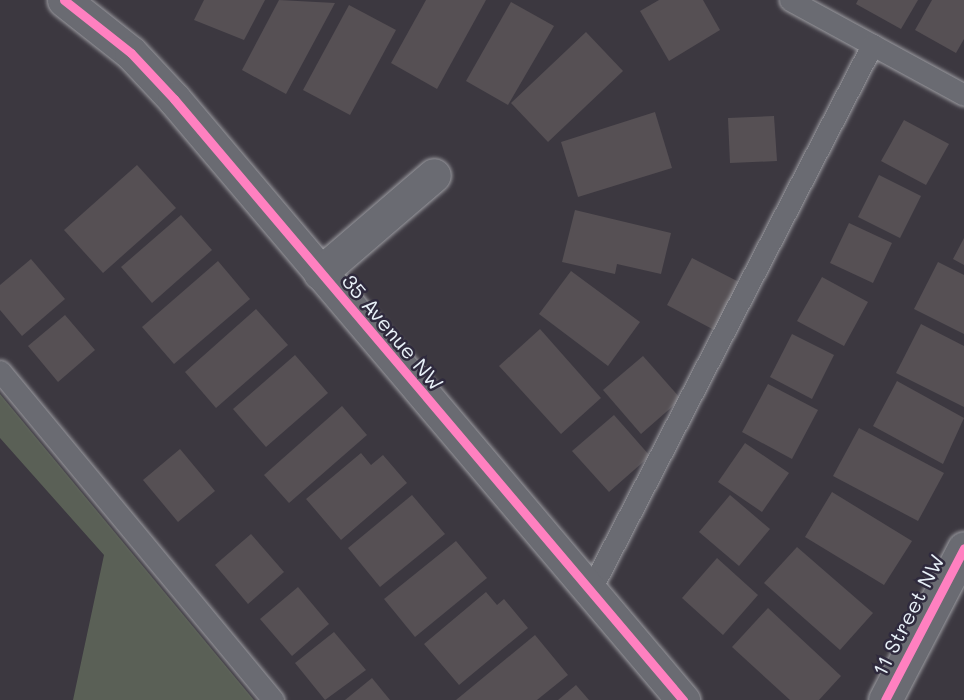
<!DOCTYPE html>
<style>
body{margin:0}
#map{position:relative;width:964px;height:700px;overflow:hidden;background:#3c3840;font-family:Mali,sans-serif}
div>[style]{position:absolute}
.green>*{inset:0;background:#5a6056}
.building>*{inset:0;background:#565054}
.roads{filter:drop-shadow(0 0 2px #9d9da2) drop-shadow(0 0 2px #9d9da2)}
.service>*{height:21px;margin:-10.5px;padding:0 10.5px;transform-origin:10.5px;border-radius:10.5px;background:#6a6b72}
.minor>*{height:33px;margin:-16.5px;padding:0 16.5px;transform-origin:16.5px;border-radius:16.5px;background:#6a6b72}
.cycleway>*{height:9px;margin:-4.5px;padding:0 4.5px;transform-origin:4.5px;border-radius:4.5px;background:#ff80c0}
span{translate:-50% -50%;white-space:nowrap;text-align:center;line-height:1.15;-webkit-text-stroke:5px #2f2a3d;paint-order:stroke}
.street-label{font-size:21px;color:#e8f1f8}
</style>
<div id="map">
<div class="green">
<div style="clip-path:polygon(0 394px,254px 700px,73px 700px,104px 555px,0 438px)"></div>
</div>
<div class="building">
<div style="clip-path:polygon(204px 0,265px 0,244px 40px,194px 20px)"></div>
<div style="clip-path:polygon(279px 0,335px 3px,286px 94px,242px 70px)"></div>
<div style="clip-path:polygon(426px 0,486px 0,437px 89px,391px 63px)"></div>
<div style="clip-path:polygon(659px 0,703px 0,720px 30px,669px 61px,640px 11px)"></div>
<div style="clip-path:polygon(858px 0,918px 0,901px 29px,856px 4px)"></div>
<div style="clip-path:polygon(932px 0,964px 0,964px 39px,956px 53px,915px 30px)"></div>
<div style="clip-path:polygon(511px 2px,554px 26px,508px 105px,466px 81px)"></div>
<div style="clip-path:polygon(349px 5px,396px 30px,350px 115px,303px 90px)"></div>
<div style="clip-path:polygon(586px 32px,623px 71px,548px 142px,511px 103px)"></div>
<div style="clip-path:polygon(655px 112px,672px 168px,578px 197px,561px 142px)"></div>
<div style="clip-path:polygon(774px 116px,777px 161px,730px 163px,728px 118px)"></div>
<div style="clip-path:polygon(904px 120px,949px 144px,926px 185px,881px 161px)"></div>
<div style="clip-path:polygon(137px 165px,176px 208px,103px 273px,64px 230px)"></div>
<div style="clip-path:polygon(879px 175px,921px 196px,900px 238px,858px 217px)"></div>
<div style="clip-path:polygon(575px 210px,671px 233px,661px 274px,617px 264px,615px 274px,562px 262px)"></div>
<div style="clip-path:polygon(181px 215px,212px 250px,152px 303px,121px 267px)"></div>
<div style="clip-path:polygon(849px 223px,892px 243px,873px 283px,830px 263px)"></div>
<div style="clip-path:polygon(964px 238px,964px 265px,953px 259px)"></div>
<div style="clip-path:polygon(692px 258px,741px 283px,716px 331px,667px 305px)"></div>
<div style="clip-path:polygon(31px 259px,65px 299px,22px 336px,0 310px,0 285px)"></div>
<div style="clip-path:polygon(218px 261px,250px 299px,174px 364px,142px 327px)"></div>
<div style="clip-path:polygon(938px 262px,964px 275px,964px 334px,914px 309px)"></div>
<div style="clip-path:polygon(571px 271px,640px 322px,608px 366px,539px 314px)"></div>
<div style="clip-path:polygon(822px 277px,868px 302px,844px 346px,797px 321px)"></div>
<div style="clip-path:polygon(256px 309px,288px 345px,216px 408px,185px 372px)"></div>
<div style="clip-path:polygon(65px 315px,95px 350px,58px 382px,28px 346px)"></div>
<div style="clip-path:polygon(921px 324px,964px 346px,964px 407px,896px 373px)"></div>
<div style="clip-path:polygon(540px 329px,601px 398px,561px 434px,499px 366px)"></div>
<div style="clip-path:polygon(792px 334px,834px 355px,812px 399px,770px 377px)"></div>
<div style="clip-path:polygon(295px 355px,328px 393px,266px 447px,233px 409px)"></div>
<div style="clip-path:polygon(643px 356px,681px 399px,641px 434px,603px 390px)"></div>
<div style="clip-path:polygon(897px 381px,964px 418px,943px 464px,873px 426px)"></div>
<div style="clip-path:polygon(768px 384px,818px 410px,792px 459px,742px 432px)"></div>
<div style="clip-path:polygon(342px 406px,367px 435px,289px 503px,264px 475px)"></div>
<div style="clip-path:polygon(614px 415px,650px 456px,609px 492px,572px 451px)"></div>
<div style="clip-path:polygon(859px 428px,944px 473px,918px 521px,833px 476px)"></div>
<div style="clip-path:polygon(745px 443px,789px 473px,762px 512px,718px 482px)"></div>
<div style="clip-path:polygon(180px 449px,215px 491px,178px 522px,143px 480px)"></div>
<div style="clip-path:polygon(361px 453px,371px 465px,383px 455px,407px 483px,341px 540px,306px 499px)"></div>
<div style="clip-path:polygon(832px 492px,912px 541px,884px 585px,805px 537px)"></div>
<div style="clip-path:polygon(412px 495px,445px 534px,380px 587px,348px 548px)"></div>
<div style="clip-path:polygon(730px 495px,770px 529px,739px 566px,699px 532px)"></div>
<div style="clip-path:polygon(251px 534px,284px 572px,248px 604px,215px 565px)"></div>
<div style="clip-path:polygon(456px 541px,487px 578px,415px 637px,384px 599px)"></div>
<div style="clip-path:polygon(797px 547px,873px 613px,840px 650px,764px 583px)"></div>
<div style="clip-path:polygon(717px 558px,758px 595px,723px 635px,682px 598px)"></div>
<div style="clip-path:polygon(298px 587px,329px 624px,292px 656px,260px 619px)"></div>
<div style="clip-path:polygon(486px 592px,497px 605px,504px 599px,528px 628px,459px 685px,424px 644px)"></div>
<div style="clip-path:polygon(768px 608px,841px 676px,819px 700px,790px 700px,732px 647px)"></div>
<div style="clip-path:polygon(334px 632px,366px 670px,325px 700px,295px 663px)"></div>
<div style="clip-path:polygon(535px 635px,568px 675px,537px 700px,456px 700px)"></div>
<div style="clip-path:polygon(372px 678px,390px 700px,345px 700px)"></div>
<div style="clip-path:polygon(576px 685px,589px 700px,558px 700px)"></div>
</div>
<div class="roads">
<div class="service">
<div style="left:790px;top:0;width:198px;rotate:28.6deg"></div>
<div style="left:0;top:371px;width:428px;rotate:50.3deg"></div>
<div style="left:590px;top:591px;width:615px;rotate:-62.68deg"></div>
</div>
<div class="minor">
<div style="left:64px;top:0;width:85px;rotate:38.3deg"></div>
<div style="left:131px;top:53px;width:63px;rotate:46.9deg"></div>
<div style="left:174px;top:99px;width:788px;rotate:49.74deg"></div>
<div style="left:320px;top:273px;width:150px;rotate:-40.7deg"></div>
<div style="left:885px;top:700px;width:171px;rotate:-62.5deg"></div>
</div>
</div>
<div class="cycleway">
<div style="left:64px;top:0;width:85px;rotate:38.3deg"></div>
<div style="left:131px;top:53px;width:63px;rotate:46.9deg"></div>
<div style="left:174px;top:99px;width:788px;rotate:49.74deg"></div>
<div style="left:885px;top:700px;width:171px;rotate:-62.5deg"></div>
</div>
<div class="street-label">
<span style="left:393px;top:332px;rotate:50deg">35 Avenue NW</span>
<span style="left:908px;top:615px;rotate:-63deg">11 Street NW</span>
</div>
</div>
